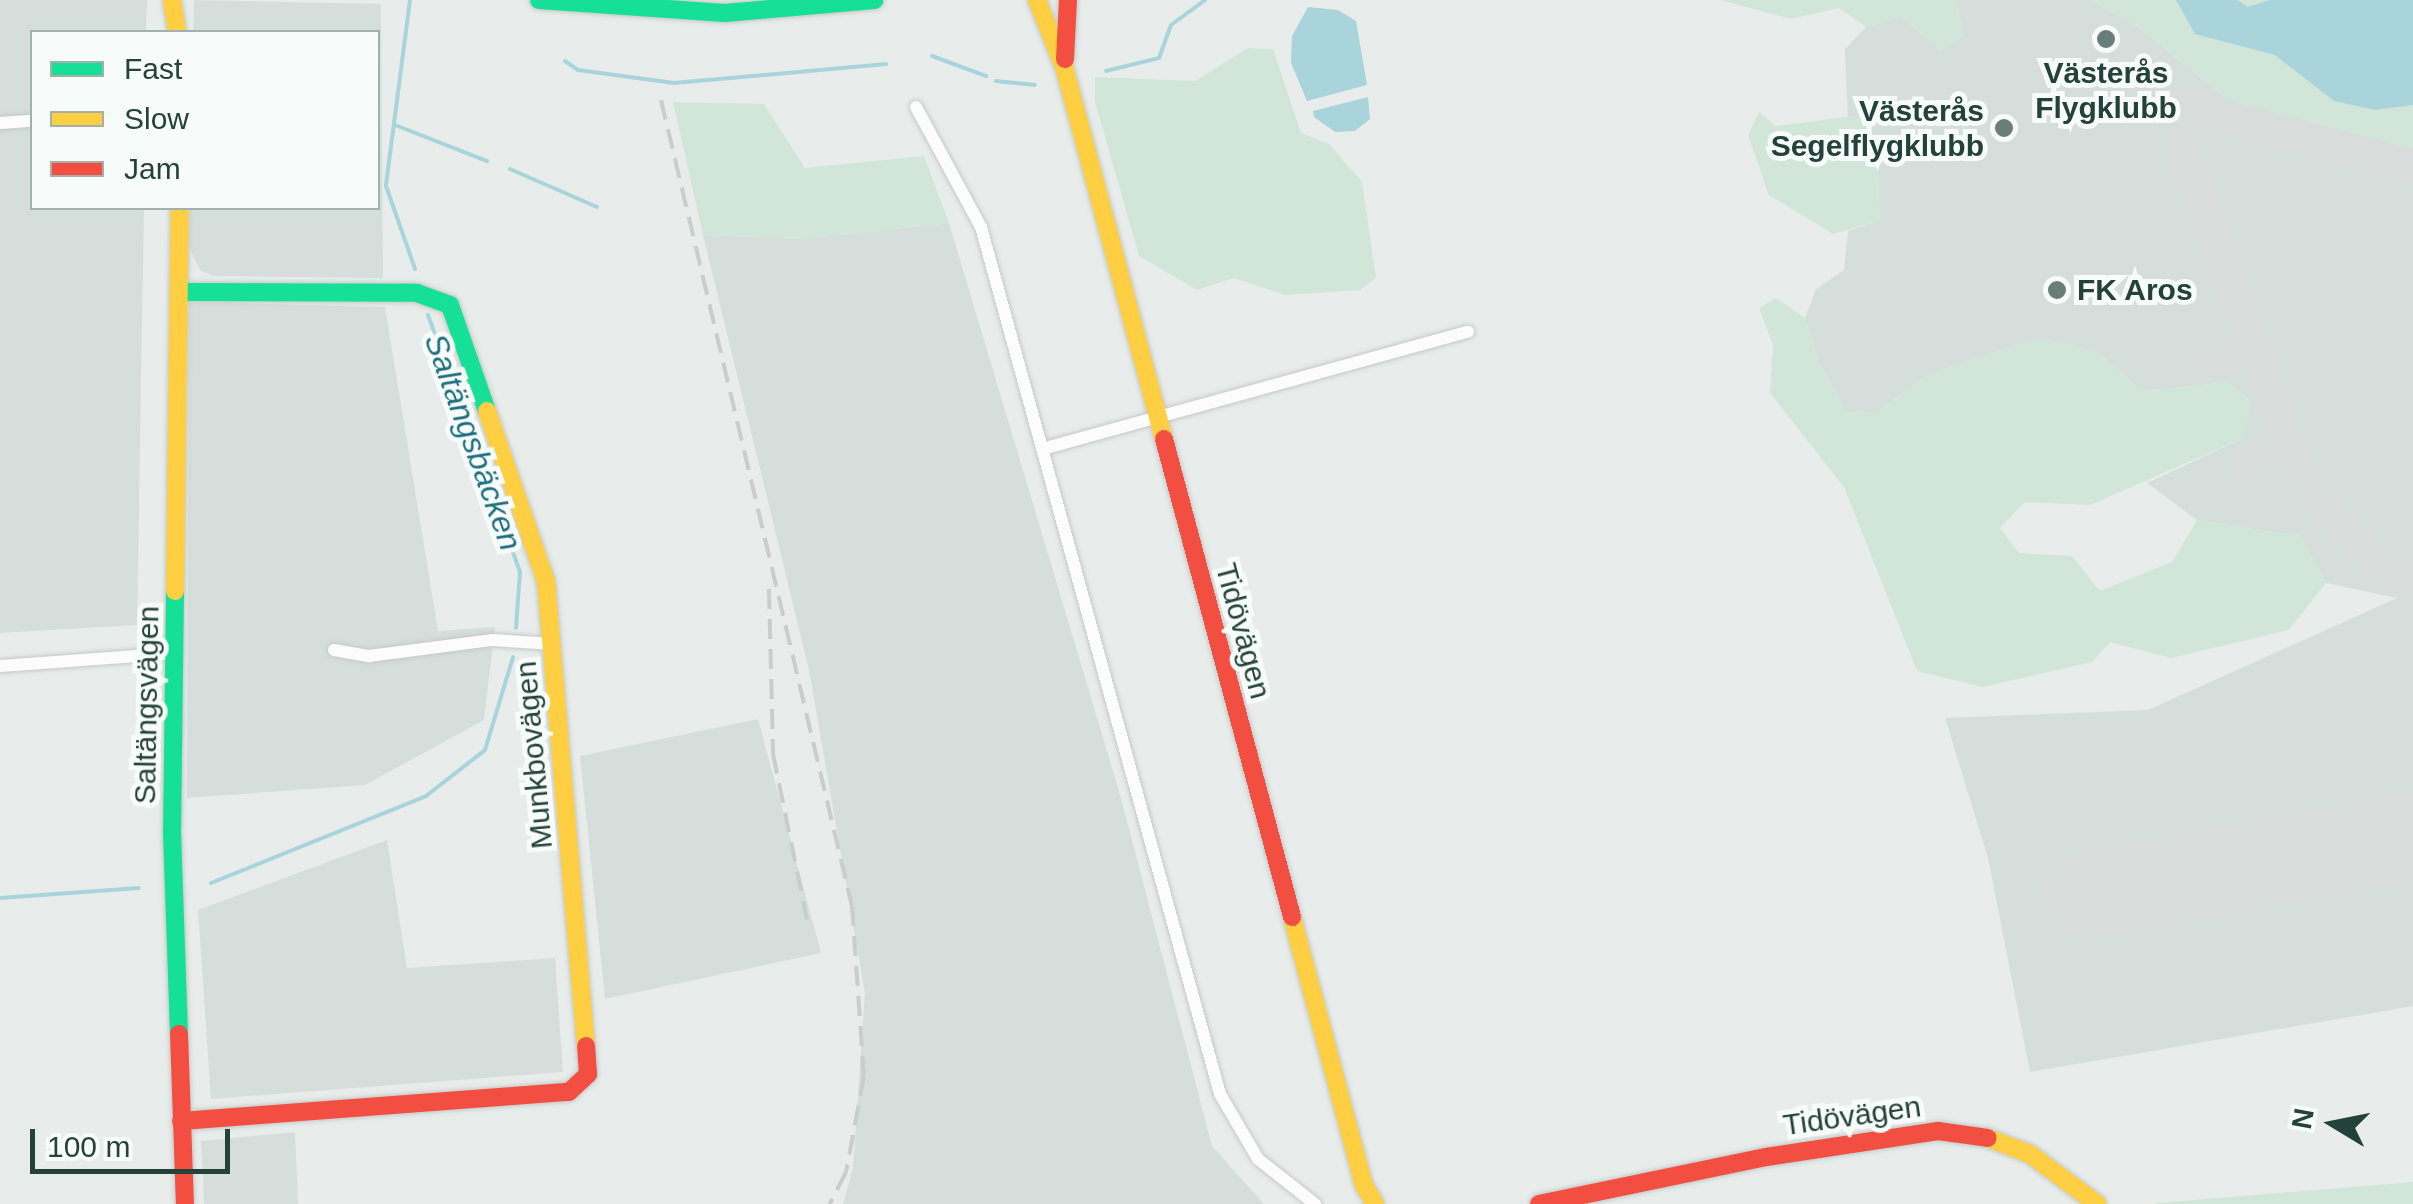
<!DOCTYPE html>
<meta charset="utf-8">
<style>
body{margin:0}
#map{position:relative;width:2413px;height:1204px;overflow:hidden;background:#e8edeb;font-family:Arial,sans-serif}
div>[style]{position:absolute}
.built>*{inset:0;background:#d6dedb}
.green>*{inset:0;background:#d1e6d8}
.water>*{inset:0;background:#a9d4db}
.stream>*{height:4px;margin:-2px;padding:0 2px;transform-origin:2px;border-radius:2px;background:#a9d4db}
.taxiway>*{height:35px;margin:-17.5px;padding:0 17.5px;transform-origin:17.5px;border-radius:17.5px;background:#d8dddc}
.runway>*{height:90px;margin:-45px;padding:0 45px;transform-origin:45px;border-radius:45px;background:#d8dddc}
.roads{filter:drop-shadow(0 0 2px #c5cac8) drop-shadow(0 0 2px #c5cac8)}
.street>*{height:12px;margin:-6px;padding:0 6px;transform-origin:6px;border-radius:6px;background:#fcfcfc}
.fast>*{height:18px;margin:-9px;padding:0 9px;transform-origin:9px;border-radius:9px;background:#16e098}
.slow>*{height:18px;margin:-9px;padding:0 9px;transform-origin:9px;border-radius:9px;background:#ffcf43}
.jam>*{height:18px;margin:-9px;padding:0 9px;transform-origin:9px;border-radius:9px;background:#f24e42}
.rail>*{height:4px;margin-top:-2px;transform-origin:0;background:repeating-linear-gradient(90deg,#c9cdcc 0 20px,transparent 0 30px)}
.dots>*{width:28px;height:28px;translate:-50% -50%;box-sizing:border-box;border:5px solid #f7fbf9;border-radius:50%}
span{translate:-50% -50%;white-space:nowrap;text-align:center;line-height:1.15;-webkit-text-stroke:10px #f7fbf9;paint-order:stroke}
.poi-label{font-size:30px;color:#24423a;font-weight:700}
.right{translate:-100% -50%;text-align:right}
.left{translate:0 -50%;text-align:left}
.street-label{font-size:30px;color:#24423a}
.water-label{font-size:32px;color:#1c6f80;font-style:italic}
.legend{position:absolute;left:30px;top:30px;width:350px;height:180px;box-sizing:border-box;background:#f7fbf9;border:2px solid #a3b1ad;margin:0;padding:12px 18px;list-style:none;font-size:30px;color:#24423a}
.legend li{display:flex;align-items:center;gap:20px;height:50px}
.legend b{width:50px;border:2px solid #a3b1ad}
.north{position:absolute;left:2283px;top:1074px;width:100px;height:100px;-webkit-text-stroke:8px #f7fbf9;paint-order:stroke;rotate:280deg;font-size:28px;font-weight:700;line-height:40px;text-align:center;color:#24423a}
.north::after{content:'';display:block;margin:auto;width:35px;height:45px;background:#24423a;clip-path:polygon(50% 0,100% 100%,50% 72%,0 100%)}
.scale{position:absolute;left:30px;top:1129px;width:200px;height:45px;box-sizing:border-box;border:5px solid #24423a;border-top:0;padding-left:12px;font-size:30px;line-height:35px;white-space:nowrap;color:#24423a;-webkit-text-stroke:8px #f7fbf9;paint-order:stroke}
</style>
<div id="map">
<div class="built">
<div style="clip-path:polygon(0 0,147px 0,146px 32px,32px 32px,32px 208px,144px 208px,137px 625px,0 633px)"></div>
<div style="clip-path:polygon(194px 0,381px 4px,383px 278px,213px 276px,200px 270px,189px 247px,190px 208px,378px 208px,378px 32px,193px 32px)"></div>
<div style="clip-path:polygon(1956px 0,2091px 0,2141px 29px,2229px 101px,2413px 150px,2413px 1006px,2030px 1072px,1988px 858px,1945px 718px,2148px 710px,2397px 598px,2326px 583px,2300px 536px,2197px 520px,2147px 483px,2244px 438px,2230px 382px,2142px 391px,2098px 352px,2041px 338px,1931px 373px,1875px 413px,1847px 412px,1820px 365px,1805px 318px,1816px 289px,1844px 270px,1848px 231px,1880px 220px,1848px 120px,1845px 49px,1866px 27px,1901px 16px,1963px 37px)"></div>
<div style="clip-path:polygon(949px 223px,1121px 798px,1212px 1146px,1264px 1204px,843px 1204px,853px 1168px,865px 993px,809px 670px,703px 235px,802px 239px)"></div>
<div style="clip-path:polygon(189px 302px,385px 307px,438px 631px,495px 627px,484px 720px,365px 785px,187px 798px)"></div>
<div style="clip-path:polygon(758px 719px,821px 953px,605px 999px,580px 756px)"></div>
<div style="clip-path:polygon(387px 840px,407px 968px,555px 958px,563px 1072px,211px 1099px,198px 910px)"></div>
<div style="clip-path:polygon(295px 1132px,298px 1204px,204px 1204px,201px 1141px)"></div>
</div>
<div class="green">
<div style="clip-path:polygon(1720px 0,1956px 0,1963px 37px,1940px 51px,1901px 17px,1866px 27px,1839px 8px,1791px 19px)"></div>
<div style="clip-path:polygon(2091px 0,2413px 0,2413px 150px,2229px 101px,2141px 29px)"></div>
<div style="clip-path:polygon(1248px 48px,1273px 49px,1301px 133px,1329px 144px,1362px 182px,1376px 278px,1360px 290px,1285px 295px,1234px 278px,1197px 290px,1139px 256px,1095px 102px,1095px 77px,1195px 81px)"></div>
<div style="clip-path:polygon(673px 102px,764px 104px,805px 168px,924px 156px,949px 223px,802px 239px,703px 235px)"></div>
<div style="clip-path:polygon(1759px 112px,1776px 126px,1860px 115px,1878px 163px,1880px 220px,1833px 234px,1769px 195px,1748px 135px)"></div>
<div style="clip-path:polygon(1776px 298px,1805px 318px,1820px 365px,1848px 412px,1875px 413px,1931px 373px,2041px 338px,2098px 352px,2142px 391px,2230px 382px,2251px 401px,2244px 438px,2090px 505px,2025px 502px,2000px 528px,2019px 553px,2072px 556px,2100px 591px,2172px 562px,2197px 520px,2300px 536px,2326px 583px,2289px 630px,2171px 658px,2110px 642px,2092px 662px,1983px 687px,1917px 671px,1844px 487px,1770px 393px,1773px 345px,1759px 308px)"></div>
<div style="clip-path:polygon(2413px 1182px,2413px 1204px,2154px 1204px,2157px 1203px)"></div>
</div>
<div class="water">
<div style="clip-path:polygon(2176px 0,2237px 0,2248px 7px,2270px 0,2413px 0,2413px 105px,2375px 110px,2334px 101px,2275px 55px,2195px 34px)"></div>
<div style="clip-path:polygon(1308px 7px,1338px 10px,1356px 21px,1367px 85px,1307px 101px,1291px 63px,1292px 36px)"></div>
<div style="clip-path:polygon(1368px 97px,1370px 119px,1355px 131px,1335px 132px,1314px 117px,1313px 111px)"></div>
</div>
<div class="stream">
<div style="left:410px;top:0;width:188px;rotate:97.4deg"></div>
<div style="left:386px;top:186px;width:88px;rotate:70.7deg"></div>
<div style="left:932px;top:56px;width:58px;rotate:20.3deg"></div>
<div style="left:565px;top:61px;width:16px;rotate:35deg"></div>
<div style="left:578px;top:70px;width:97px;rotate:7.7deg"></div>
<div style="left:674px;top:83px;width:213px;rotate:-5.1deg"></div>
<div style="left:1106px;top:71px;width:55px;rotate:-13.8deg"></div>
<div style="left:1159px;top:58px;width:35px;rotate:-70deg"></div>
<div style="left:1171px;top:25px;width:42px;rotate:-36.3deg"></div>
<div style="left:996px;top:81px;width:39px;rotate:6deg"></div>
<div style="left:395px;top:125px;width:99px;rotate:21.4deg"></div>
<div style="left:510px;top:169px;width:95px;rotate:23.6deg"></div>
<div style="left:428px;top:315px;width:273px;rotate:70.3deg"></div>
<div style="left:520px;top:572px;width:56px;rotate:94.1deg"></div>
<div style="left:211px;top:883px;width:232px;rotate:-22deg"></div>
<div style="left:426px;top:796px;width:75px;rotate:-37.9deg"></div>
<div style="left:485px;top:750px;width:97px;rotate:-73.2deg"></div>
<div style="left:0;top:898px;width:139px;rotate:-4.1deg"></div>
</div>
<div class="taxiway">
<div style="left:2179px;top:105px;width:242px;rotate:14.8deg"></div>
<div style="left:2182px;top:144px;width:316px;rotate:70.8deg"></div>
<div style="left:2286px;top:442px;width:71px;rotate:60.6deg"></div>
<div style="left:2321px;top:504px;width:85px;rotate:45deg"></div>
<div style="left:2381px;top:564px;width:39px;rotate:36deg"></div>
<div style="left:2210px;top:362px;width:45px;rotate:-22deg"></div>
<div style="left:2246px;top:466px;width:47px;rotate:-24.9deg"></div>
</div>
<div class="runway">
<div style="left:2089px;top:895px;width:329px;rotate:-10.3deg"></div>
</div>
<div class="roads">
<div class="street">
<div style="left:916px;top:107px;width:136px;rotate:61.6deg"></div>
<div style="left:981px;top:227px;width:899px;rotate:74.59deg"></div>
<div style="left:1220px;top:1094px;width:75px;rotate:59.7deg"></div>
<div style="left:1258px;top:1159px;width:73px;rotate:38.3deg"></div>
<div style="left:0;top:123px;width:32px;rotate:-4deg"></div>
<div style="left:1042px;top:449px;width:442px;rotate:-15.4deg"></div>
<div style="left:334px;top:650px;width:36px;rotate:10deg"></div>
<div style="left:369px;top:656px;width:125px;rotate:-7.4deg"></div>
<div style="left:493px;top:640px;width:60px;rotate:3.8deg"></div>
<div style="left:0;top:666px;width:175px;rotate:-4.2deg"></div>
</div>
<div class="fast">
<div style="left:539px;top:0;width:186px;rotate:4deg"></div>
<div style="left:725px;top:13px;width:150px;rotate:-5deg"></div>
<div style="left:179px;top:292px;width:238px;rotate:0.2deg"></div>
<div style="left:417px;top:293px;width:35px;rotate:20deg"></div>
<div style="left:450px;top:305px;width:112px;rotate:70.8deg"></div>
<div style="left:175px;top:591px;width:242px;rotate:90.7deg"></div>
<div style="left:172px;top:833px;width:201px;rotate:88deg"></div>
</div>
<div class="slow">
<div style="left:172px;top:0;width:32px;rotate:81deg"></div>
<div style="left:1037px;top:0;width:75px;rotate:68.2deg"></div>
<div style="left:1065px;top:70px;width:382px;rotate:75deg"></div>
<div style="left:487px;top:411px;width:180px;rotate:70.9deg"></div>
<div style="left:546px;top:581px;width:467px;rotate:85.1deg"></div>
<div style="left:175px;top:591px;width:383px;rotate:-89.3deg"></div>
<div style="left:1292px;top:917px;width:278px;rotate:75deg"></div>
<div style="left:1364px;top:1185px;width:22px;rotate:60deg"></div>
<div style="left:1988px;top:1138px;width:45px;rotate:20.9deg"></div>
<div style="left:2030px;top:1154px;width:84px;rotate:36.7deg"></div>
</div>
<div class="jam">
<div style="left:1065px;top:59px;width:59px;rotate:-87.1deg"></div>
<div style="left:1164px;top:439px;width:495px;rotate:75deg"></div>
<div style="left:179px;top:1034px;width:170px;rotate:88deg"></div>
<div style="left:181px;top:1121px;width:389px;rotate:-4.3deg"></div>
<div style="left:569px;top:1092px;width:26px;rotate:-43deg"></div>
<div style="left:588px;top:1074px;width:28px;rotate:-94deg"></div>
<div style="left:1539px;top:1204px;width:232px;rotate:-11.7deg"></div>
<div style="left:1766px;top:1157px;width:174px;rotate:-8.6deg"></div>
<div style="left:1938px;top:1131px;width:50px;rotate:8deg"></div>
</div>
</div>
<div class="rail">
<div style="left:661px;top:100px;width:828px;rotate:76.67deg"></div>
<div style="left:852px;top:906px;width:170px;rotate:86deg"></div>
<div style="left:864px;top:1076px;width:98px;rotate:100.6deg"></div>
<div style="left:846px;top:1172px;width:36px;rotate:117deg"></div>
<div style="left:769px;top:589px;width:165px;rotate:88.6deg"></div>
<div style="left:773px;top:754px;width:169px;rotate:78.4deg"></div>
</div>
<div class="dots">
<div style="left:2106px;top:39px;background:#697e78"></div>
<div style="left:2004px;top:128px;background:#697e78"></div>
<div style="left:2057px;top:290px;background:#697e78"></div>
</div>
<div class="poi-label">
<span style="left:2106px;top:90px">Västerås<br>Flygklubb</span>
<span class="right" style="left:1984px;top:128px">Västerås<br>Segelflygklubb</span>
<span class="left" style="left:2077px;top:290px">FK Aros</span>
</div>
<div class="street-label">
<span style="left:1243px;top:631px;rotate:75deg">Tidövägen</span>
<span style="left:147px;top:705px;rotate:-89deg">Saltängsvägen</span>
<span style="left:534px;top:755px;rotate:-95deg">Munkbovägen</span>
<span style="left:1852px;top:1116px;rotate:-8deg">Tidövägen</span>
</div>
<div class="water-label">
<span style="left:473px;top:442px;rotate:70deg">Saltängsbäcken</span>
</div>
<ul class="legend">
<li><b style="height:12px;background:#16e098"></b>Fast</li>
<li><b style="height:12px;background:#ffcf43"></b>Slow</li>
<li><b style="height:12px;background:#f24e42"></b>Jam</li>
</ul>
<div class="north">N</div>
<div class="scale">100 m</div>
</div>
